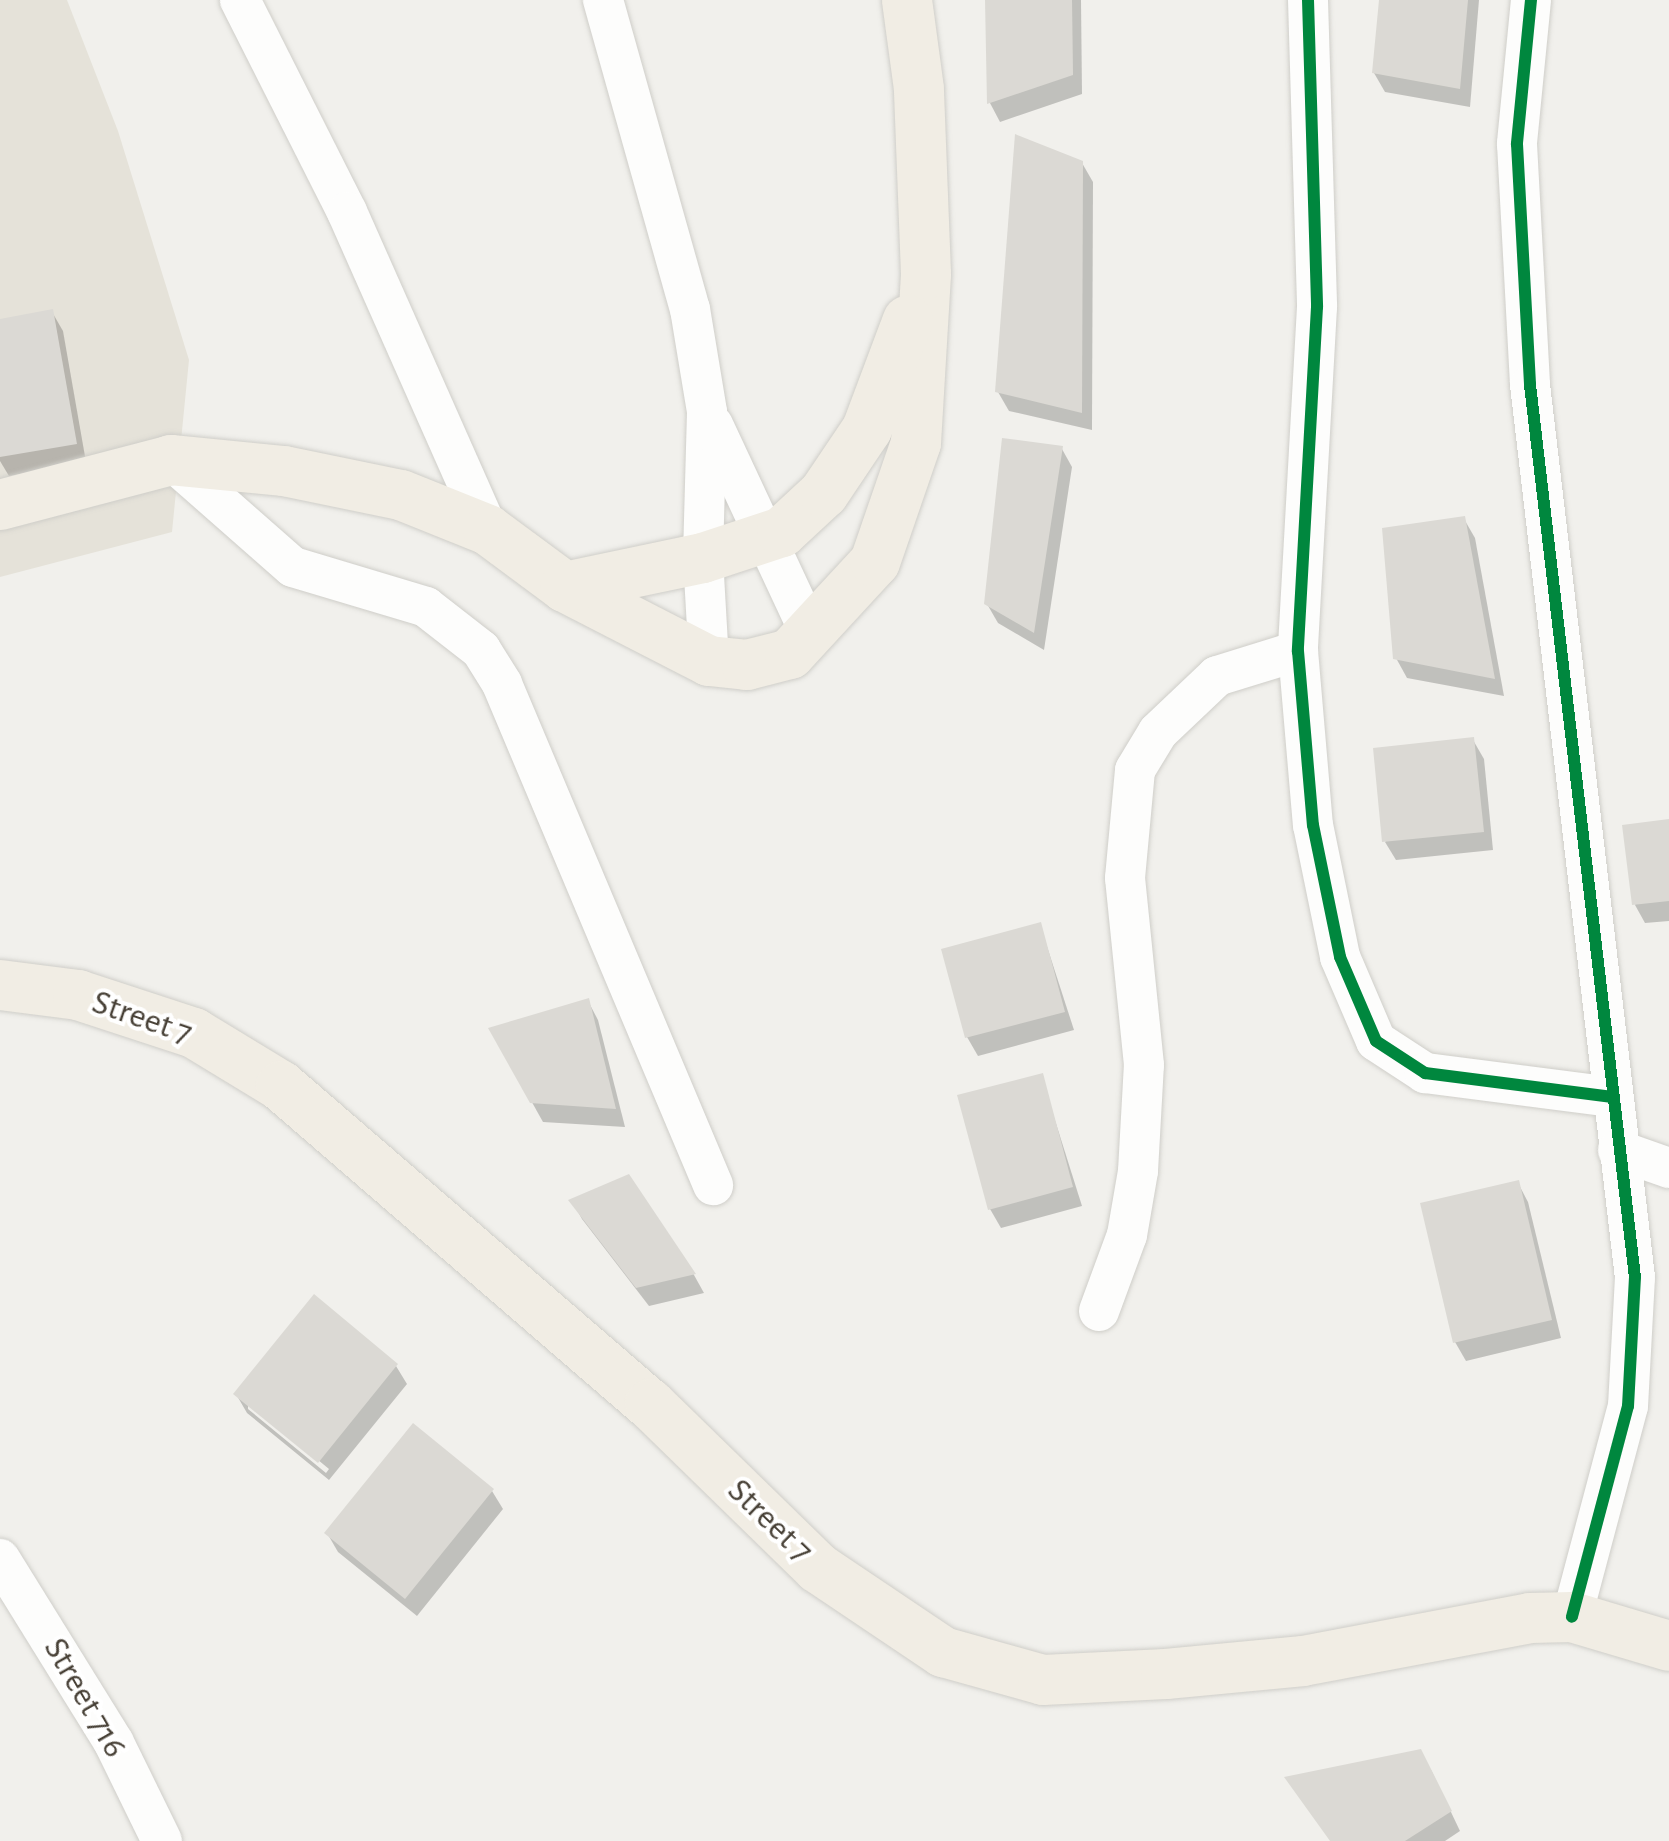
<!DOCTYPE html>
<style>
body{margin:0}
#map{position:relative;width:1669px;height:1841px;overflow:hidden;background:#f1f0ec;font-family:"Alegreya Sans",sans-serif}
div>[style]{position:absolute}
.residential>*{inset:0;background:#e5e2d9}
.shadow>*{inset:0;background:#0003}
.building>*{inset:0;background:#dbd9d4}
.roads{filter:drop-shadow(0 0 2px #cfcec9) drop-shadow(0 0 2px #cfcec9)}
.minor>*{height:40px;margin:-20px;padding:0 20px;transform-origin:20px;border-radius:20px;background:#fdfdfc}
.major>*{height:50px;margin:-25px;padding:0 25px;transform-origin:25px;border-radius:25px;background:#f1ede4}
.cycleway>*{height:12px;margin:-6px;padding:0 6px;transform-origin:6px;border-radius:6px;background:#00873e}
span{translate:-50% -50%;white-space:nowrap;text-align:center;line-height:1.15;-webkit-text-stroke:8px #fff;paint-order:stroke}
.street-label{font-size:35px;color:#484137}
</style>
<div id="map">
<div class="residential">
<div style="clip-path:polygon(0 0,67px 0,118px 131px,189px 360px,172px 532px,0 577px)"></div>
</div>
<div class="shadow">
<div style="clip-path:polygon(988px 0,1081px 0,1082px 94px,1000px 122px,990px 103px)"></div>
<div style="clip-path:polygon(1381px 0,1479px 0,1470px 107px,1385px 92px,1374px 73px)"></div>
<div style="clip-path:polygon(1082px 163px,1093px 182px,1092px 430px,1009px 411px,998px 392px)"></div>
<div style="clip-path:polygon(52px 312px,63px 331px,86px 462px,9px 476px,0 461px,0 321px)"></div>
<div style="clip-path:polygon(1062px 449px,1072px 467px,1044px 650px,998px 623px,987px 604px)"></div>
<div style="clip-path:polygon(1464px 519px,1475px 538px,1504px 696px,1407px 678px,1396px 658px)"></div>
<div style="clip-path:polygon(1473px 740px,1484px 759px,1493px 850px,1396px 860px,1385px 842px)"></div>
<div style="clip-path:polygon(1669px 822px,1669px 921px,1645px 923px,1635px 905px)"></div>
<div style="clip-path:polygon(1040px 925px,1074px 1030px,978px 1056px,967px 1037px)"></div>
<div style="clip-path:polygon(588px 1001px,598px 1020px,625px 1127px,543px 1122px,491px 1029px)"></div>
<div style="clip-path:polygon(1041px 1076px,1082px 1206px,1001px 1228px,990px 1209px)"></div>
<div style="clip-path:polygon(628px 1177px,694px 1275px,704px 1293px,649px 1306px,582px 1219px,572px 1201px)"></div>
<div style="clip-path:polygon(1518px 1183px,1528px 1202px,1561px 1338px,1466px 1361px,1455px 1342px)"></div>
<div style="clip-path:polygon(evenodd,396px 1366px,407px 1384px,329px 1480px,247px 1413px,236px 1394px,396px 1366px,248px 1402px,329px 1469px,326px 1473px,248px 1409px,248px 1402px)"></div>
<div style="clip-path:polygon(492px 1491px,503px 1509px,417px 1616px,338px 1552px,327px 1533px)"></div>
<div style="clip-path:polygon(1431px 1770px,1460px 1831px,1445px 1841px,1330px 1841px)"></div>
</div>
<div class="building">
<div style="clip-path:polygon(985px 0,1072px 0,1073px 75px,987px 104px)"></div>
<div style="clip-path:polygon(1379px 0,1468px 0,1460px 89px,1372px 73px)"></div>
<div style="clip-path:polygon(1015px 134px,1083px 161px,1082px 413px,995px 392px)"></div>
<div style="clip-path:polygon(53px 309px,77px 444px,0 457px,0 319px)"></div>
<div style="clip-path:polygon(1002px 438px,1063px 446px,1034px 633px,984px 604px)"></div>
<div style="clip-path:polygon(1465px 516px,1495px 679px,1393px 659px,1382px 528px)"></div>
<div style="clip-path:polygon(1474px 737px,1484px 832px,1382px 842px,1373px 748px)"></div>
<div style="clip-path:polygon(1669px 819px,1669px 901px,1632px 905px,1622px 825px)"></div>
<div style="clip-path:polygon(1041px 922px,1065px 1012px,965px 1038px,941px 949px)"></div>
<div style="clip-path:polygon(589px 998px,616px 1109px,530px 1103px,488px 1028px)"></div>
<div style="clip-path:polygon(1043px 1073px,1073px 1187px,988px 1210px,957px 1095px)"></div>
<div style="clip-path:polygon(629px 1174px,696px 1274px,636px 1288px,568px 1200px)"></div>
<div style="clip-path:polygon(1519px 1180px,1552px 1320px,1453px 1343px,1420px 1203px)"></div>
<div style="clip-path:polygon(314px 1294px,398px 1364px,318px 1463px,233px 1394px)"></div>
<div style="clip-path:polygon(413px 1423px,494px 1489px,405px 1599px,324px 1533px)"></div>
<div style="clip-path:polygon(1421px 1749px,1452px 1811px,1405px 1841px,1330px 1841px,1284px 1777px)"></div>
</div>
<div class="roads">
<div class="minor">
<div style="left:240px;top:0;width:237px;rotate:63.2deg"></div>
<div style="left:347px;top:212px;width:348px;rotate:66.1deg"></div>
<div style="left:603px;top:0;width:321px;rotate:74.3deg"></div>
<div style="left:690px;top:309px;width:104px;rotate:80.6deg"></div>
<div style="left:707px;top:412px;width:146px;rotate:91.6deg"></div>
<div style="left:703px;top:558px;width:103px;rotate:86.7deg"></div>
<div style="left:1308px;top:0;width:307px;rotate:88.3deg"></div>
<div style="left:1317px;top:307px;width:345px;rotate:93.2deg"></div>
<div style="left:1298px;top:651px;width:175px;rotate:85.1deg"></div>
<div style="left:1313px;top:825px;width:135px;rotate:78.4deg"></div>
<div style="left:1340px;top:957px;width:91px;rotate:66.8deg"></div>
<div style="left:1376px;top:1041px;width:59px;rotate:33.1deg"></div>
<div style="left:1425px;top:1073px;width:189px;rotate:7.3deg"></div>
<div style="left:1531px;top:0;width:145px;rotate:95.6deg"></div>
<div style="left:1517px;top:144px;width:241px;rotate:86.9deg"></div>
<div style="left:1530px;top:385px;width:898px;rotate:83.29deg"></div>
<div style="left:1635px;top:1277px;width:129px;rotate:93.1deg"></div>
<div style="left:1628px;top:1406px;width:218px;rotate:104.9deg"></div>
<div style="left:713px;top:425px;width:232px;rotate:65deg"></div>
<div style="left:171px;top:460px;width:162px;rotate:41.3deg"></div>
<div style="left:293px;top:567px;width:139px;rotate:16.7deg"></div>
<div style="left:426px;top:607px;width:70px;rotate:38deg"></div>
<div style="left:481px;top:650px;width:40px;rotate:58deg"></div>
<div style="left:502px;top:684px;width:544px;rotate:67.16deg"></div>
<div style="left:1618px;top:1150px;width:54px;rotate:19.4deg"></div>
<div style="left:1099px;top:1311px;width:81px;rotate:-69.8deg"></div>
<div style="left:1127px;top:1235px;width:65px;rotate:-80.2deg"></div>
<div style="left:1138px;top:1171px;width:106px;rotate:-86.8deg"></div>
<div style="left:1144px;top:1065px;width:188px;rotate:-95.8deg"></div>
<div style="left:1125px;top:878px;width:108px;rotate:-84.7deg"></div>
<div style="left:1135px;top:770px;width:44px;rotate:-58.8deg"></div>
<div style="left:1158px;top:732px;width:81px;rotate:-43.5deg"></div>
<div style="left:1217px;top:676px;width:85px;rotate:-17.2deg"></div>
<div style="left:0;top:1559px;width:216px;rotate:58.2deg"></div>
<div style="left:114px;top:1743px;width:109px;rotate:63.9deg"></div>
</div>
<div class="major">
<div style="left:0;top:505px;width:177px;rotate:-14.7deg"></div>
<div style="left:171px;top:460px;width:114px;rotate:5.6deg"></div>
<div style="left:284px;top:471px;width:119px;rotate:11.6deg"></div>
<div style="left:401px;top:495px;width:94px;rotate:21.9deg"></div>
<div style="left:488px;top:530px;width:96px;rotate:36.5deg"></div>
<div style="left:565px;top:587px;width:162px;rotate:27.2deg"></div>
<div style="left:709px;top:661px;width:38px;rotate:6deg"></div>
<div style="left:747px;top:665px;width:44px;rotate:-14.3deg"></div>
<div style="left:790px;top:654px;width:125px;rotate:-47.3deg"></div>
<div style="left:875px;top:562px;width:126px;rotate:-71deg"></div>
<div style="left:916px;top:443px;width:169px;rotate:-86.6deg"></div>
<div style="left:926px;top:274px;width:185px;rotate:-92.2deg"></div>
<div style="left:919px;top:89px;width:90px;rotate:-97.7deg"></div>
<div style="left:565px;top:587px;width:141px;rotate:-11.9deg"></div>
<div style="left:703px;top:558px;width:83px;rotate:-18.2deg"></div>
<div style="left:782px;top:532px;width:57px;rotate:-42.9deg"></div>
<div style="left:824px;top:493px;width:77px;rotate:-56.1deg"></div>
<div style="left:867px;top:429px;width:116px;rotate:-69.4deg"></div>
<div style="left:0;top:985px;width:79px;rotate:7.3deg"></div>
<div style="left:78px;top:995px;width:122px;rotate:18.1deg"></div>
<div style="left:194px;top:1033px;width:102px;rotate:31.3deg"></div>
<div style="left:281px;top:1086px;width:487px;rotate:40.8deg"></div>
<div style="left:650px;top:1404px;width:235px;rotate:44.3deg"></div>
<div style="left:818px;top:1568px;width:151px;rotate:33.9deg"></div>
<div style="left:943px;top:1652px;width:104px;rotate:15.6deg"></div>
<div style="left:1043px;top:1680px;width:123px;rotate:-2.8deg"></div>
<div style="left:1166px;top:1674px;width:138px;rotate:-5.4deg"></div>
<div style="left:1303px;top:1661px;width:231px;rotate:-10.7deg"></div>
<div style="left:1530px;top:1618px;width:42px;rotate:-1.4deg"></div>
<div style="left:1572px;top:1617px;width:101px;rotate:16.6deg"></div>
</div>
</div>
<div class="cycleway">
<div style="left:1308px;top:0;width:307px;rotate:88.3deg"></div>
<div style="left:1317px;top:307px;width:345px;rotate:93.2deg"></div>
<div style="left:1298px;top:651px;width:175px;rotate:85.1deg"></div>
<div style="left:1313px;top:825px;width:135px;rotate:78.4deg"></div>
<div style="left:1340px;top:957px;width:91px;rotate:66.8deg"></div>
<div style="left:1376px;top:1041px;width:59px;rotate:33.1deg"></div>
<div style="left:1425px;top:1073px;width:189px;rotate:7.3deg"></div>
<div style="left:1531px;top:0;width:145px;rotate:95.6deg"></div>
<div style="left:1517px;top:144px;width:241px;rotate:86.9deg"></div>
<div style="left:1530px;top:385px;width:898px;rotate:83.29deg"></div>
<div style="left:1635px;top:1277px;width:129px;rotate:93.1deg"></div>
<div style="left:1628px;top:1406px;width:218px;rotate:104.9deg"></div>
</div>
<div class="street-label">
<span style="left:142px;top:1018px;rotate:19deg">Street 7</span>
<span style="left:770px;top:1521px;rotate:44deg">Street 7</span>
<span style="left:85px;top:1698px;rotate:60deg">Street 716</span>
</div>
</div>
